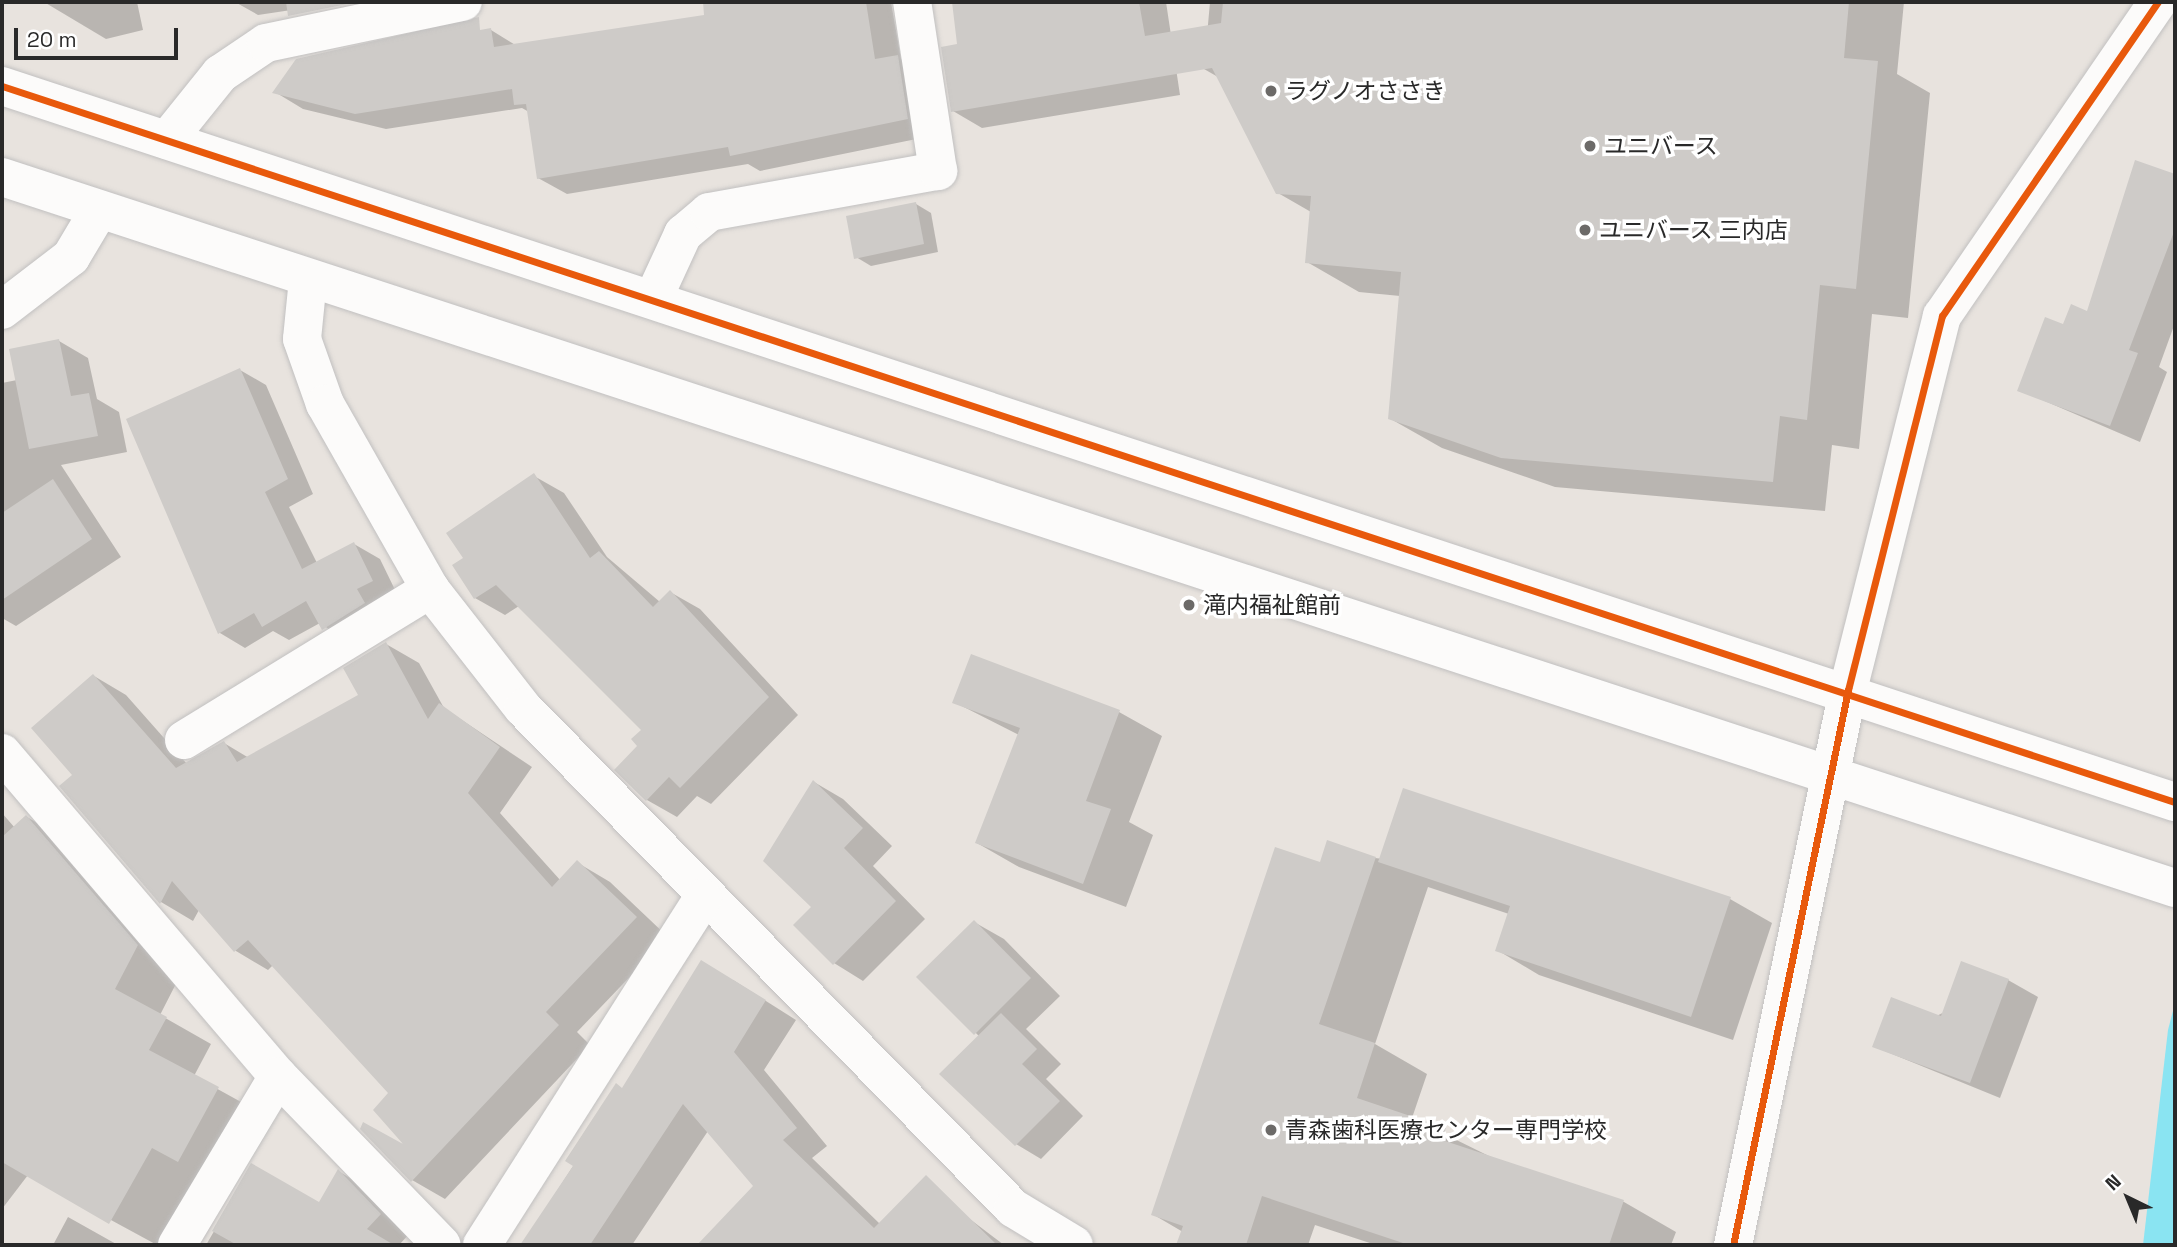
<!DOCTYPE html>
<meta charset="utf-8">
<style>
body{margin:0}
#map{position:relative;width:2177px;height:1247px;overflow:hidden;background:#e8e3de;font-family:"Space Grotesk","Noto Sans JP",sans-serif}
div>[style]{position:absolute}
.water>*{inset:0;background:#8ae4f2}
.shadow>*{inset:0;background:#0003}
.building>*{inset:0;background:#cecbc8}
.roads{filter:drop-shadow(0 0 2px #c1c0c0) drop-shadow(0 0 2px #c1c0c0)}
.minor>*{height:38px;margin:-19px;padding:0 19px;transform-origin:19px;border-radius:19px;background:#fcfbfa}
.tertiary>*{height:38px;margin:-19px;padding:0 19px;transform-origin:19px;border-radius:19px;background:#fcfbfa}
.cycleway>*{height:7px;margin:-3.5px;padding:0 3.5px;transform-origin:3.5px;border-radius:3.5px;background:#e8590c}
.dots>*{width:19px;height:19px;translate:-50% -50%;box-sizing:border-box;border:4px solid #fff;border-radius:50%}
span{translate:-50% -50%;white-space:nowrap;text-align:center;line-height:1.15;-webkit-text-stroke:7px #fff;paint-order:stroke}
.poi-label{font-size:23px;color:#292929}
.left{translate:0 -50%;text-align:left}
.frame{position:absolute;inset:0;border:4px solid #292929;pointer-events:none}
.north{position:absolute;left:2093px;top:1163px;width:70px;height:70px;-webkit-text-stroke:5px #fff;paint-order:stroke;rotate:317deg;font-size:19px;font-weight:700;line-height:28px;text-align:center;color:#292929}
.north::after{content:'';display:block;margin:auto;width:24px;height:32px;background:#292929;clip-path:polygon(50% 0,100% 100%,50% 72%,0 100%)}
.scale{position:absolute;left:14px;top:28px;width:164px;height:32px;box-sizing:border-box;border:4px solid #292929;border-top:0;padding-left:9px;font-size:21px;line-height:24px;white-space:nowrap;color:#292929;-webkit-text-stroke:5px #fff;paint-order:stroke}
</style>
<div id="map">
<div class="water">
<div style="clip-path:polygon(2175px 1003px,2175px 1245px,2143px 1245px,2168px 1030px)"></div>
</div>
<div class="shadow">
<div style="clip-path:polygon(44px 2px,137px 2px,143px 30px,106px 39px)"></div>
<div style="clip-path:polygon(235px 2px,345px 2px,258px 15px)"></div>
<div style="clip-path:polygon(704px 2px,891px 2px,901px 59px,927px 74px,936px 135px,760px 171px,748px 164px,567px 194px,538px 178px,529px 112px,522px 108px,386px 129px,303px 109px,275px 92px,491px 30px,517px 46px,706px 16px)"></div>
<div style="clip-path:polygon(954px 2px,1166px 2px,1180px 95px,982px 128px,953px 111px,959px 46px)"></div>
<div style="clip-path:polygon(1210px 2px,1904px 2px,1897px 74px,1930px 93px,1908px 318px,1872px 314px,1859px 449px,1832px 445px,1825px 511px,1555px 487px,1442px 448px,1389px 418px,1400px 296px,1359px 292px,1307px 262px,1311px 212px,1278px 193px,1218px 77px,1204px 69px)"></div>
<div style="clip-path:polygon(2136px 162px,2175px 176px,2175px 323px,2159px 367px,2167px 372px,2140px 442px,2019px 390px,2064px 327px,2088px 313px)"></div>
<div style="clip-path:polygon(916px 204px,931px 213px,938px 252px,871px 266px,856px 257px)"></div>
<div style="clip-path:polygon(59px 341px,88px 358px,97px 399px,119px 412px,127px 452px,61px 465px,121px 557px,16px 626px,2px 618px,2px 530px,21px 517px,2px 520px,2px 383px,17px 380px)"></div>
<div style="clip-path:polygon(240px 370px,266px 385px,313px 494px,289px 507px,317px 563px,354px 544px,380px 559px,398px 596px,349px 643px,320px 623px,289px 640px,273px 631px,245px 648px,220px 633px,128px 420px)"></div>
<div style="clip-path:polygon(534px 476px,564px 493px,607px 557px,660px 602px,670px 592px,700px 609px,798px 715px,711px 804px,697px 796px,677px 817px,647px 800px,617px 770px,640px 746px,643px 729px,519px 606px,505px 615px,475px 598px,465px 558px)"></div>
<div style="clip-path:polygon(386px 644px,419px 663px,444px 708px,532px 767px,500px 813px,561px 881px,578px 863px,610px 882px,668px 937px,577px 1032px,590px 1045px,445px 1199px,412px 1180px,390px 1093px,273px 965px,268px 970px,236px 951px,199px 910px,193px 921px,161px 902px,62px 786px,75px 775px,94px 676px,126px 695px,187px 764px,224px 743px,249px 758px,361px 696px)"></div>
<div style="clip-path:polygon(972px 656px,1119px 712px,1162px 736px,1129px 822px,1153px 835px,1126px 907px,1019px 867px,977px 843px,1019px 735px,954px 702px)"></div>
<div style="clip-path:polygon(814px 782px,843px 799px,892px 846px,873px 866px,925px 919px,863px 981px,834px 963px,814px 907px)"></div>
<div style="clip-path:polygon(2px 813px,15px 828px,27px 817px,72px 843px,182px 972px,160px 1015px,211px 1044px,194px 1076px,263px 1114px,198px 1173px,157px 1245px,28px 1175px,2px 1209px)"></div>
<div style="clip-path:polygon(1375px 858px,1730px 899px,1772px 923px,1733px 1040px,1539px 975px,1497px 950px,1509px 914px,1428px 887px,1375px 1044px,1427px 1074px,1412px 1118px,1497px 1160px,1624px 1202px,1676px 1232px,1671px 1245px,1376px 1245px,1315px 1225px,1308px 1245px,1178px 1245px,1183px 1232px,1154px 1215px,1321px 864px)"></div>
<div style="clip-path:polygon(974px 922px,1004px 939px,1060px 996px,1026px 1029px,1061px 1064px,1046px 1079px,1083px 1116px,1041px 1159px,1016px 1144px,980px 1037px,918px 977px)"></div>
<div style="clip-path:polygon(733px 980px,796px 1020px,764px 1070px,827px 1146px,812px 1158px,880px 1224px,921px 1182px,1004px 1245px,699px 1245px,755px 1186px,708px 1131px,632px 1245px,522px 1245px,623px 1089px)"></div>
<div style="clip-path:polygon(2008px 980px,2038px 997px,2000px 1098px,1875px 1047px)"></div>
<div style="clip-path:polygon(252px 1166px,320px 1205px,338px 1171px,369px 1189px,411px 1232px,399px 1245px,206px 1245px)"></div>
<div style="clip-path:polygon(68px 1217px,109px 1240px,118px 1245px,53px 1245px)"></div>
</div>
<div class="building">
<div style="clip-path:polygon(286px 2px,357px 2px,288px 16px)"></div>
<div style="clip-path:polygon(703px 2px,866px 2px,875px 59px,898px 55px,908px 119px,730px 156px,728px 147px,537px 179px,526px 104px,514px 105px,512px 89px,355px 114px,272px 93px,296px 59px,479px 17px,480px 30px,491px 28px,494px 47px,704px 15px)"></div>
<div style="clip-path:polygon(952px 2px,1139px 2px,1145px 36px,1221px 23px,1223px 2px,1849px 2px,1844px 58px,1878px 61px,1856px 289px,1820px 285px,1807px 420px,1780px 416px,1773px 482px,1501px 458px,1388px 419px,1401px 272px,1305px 263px,1311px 196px,1276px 194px,1212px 68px,951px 112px,941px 47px,957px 44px)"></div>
<div style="clip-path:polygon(2135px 160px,2175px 174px,2175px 229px,2129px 350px,2138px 353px,2110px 426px,2017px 391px,2045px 317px,2063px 324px,2071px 304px,2087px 311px)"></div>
<div style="clip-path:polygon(916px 202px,924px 244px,854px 259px,846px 216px)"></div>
<div style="clip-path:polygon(59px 339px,71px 396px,89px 393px,98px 436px,29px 449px,9px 349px)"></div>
<div style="clip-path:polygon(240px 368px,288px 479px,265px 492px,302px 569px,354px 542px,373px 581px,357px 589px,365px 603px,322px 630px,306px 601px,262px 627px,254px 613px,218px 634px,126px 419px)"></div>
<div style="clip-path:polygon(534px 473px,590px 558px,599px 551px,653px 607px,670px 590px,769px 697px,680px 788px,669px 777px,646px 801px,614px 770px,637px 746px,631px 739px,641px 730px,496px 585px,474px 599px,452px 565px,463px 558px,446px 533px)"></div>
<div style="clip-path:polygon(53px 479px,92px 539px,2px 600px,2px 513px)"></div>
<div style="clip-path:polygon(386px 642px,428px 719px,439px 703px,500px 747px,468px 793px,552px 887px,577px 860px,637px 917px,546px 1012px,559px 1025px,411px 1182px,360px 1129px,363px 1122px,403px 1144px,373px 1110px,388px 1093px,248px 940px,234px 952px,172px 881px,160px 904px,59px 786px,72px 775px,31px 728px,93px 674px,176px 768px,224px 741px,237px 762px,358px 695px,343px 668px)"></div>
<div style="clip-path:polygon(971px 654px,1120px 710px,1086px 801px,1111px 809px,1083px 884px,975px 843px,1020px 728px,952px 703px)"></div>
<div style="clip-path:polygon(813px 780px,863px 828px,844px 848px,896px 901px,833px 965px,793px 925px,811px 907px,763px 861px)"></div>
<div style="clip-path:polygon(1403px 788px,1731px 897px,1691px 1017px,1495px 951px,1510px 906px,1378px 862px)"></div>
<div style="clip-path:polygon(26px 815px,138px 945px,115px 989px,167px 1017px,149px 1050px,219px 1087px,178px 1162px,152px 1148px,109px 1224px,2px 1162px,2px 837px)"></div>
<div style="clip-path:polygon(1327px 840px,1376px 857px,1319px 1024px,1375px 1043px,1357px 1098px,1446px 1128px,1442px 1140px,1624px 1200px,1609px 1245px,1409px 1245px,1262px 1196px,1246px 1245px,1176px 1245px,1183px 1226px,1151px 1215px,1275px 847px,1320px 862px)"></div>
<div style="clip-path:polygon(974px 920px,1031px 978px,974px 1035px,916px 977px)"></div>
<div style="clip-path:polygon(701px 960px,766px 1000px,734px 1052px,797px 1128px,783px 1140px,874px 1228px,926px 1175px,997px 1245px,697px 1245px,753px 1186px,683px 1104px,590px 1245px,520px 1245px,573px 1166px,565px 1161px,616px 1083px,622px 1088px)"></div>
<div style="clip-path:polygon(1961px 961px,2009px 979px,1970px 1083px,1872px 1047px,1891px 997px,1941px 1016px)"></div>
<div style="clip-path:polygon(1001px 1013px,1037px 1049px,1022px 1064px,1060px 1101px,1015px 1146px,939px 1074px)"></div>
<div style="clip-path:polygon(251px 1163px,319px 1202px,338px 1169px,381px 1214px,367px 1229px,394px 1245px,237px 1245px,212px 1231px)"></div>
</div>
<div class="roads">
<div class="minor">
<div style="left:167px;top:140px;width:85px;rotate:-51.2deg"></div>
<div style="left:220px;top:74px;width:55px;rotate:-34deg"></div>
<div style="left:266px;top:43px;width:201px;rotate:-11.8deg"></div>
<div style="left:308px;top:279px;width:60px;rotate:95.7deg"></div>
<div style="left:302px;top:339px;width:69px;rotate:70.5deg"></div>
<div style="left:325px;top:404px;width:213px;rotate:60.4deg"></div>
<div style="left:430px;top:589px;width:151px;rotate:52deg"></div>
<div style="left:523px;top:708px;width:700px;rotate:45.58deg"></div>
<div style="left:1013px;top:1208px;width:71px;rotate:31.2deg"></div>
<div style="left:653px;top:299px;width:72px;rotate:-65.2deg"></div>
<div style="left:683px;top:234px;width:34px;rotate:-40deg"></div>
<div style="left:709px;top:212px;width:233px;rotate:-10.2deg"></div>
<div style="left:938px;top:171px;width:171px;rotate:-98.7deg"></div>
<div style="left:2px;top:310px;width:87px;rotate:-37.5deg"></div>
<div style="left:71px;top:257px;width:55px;rotate:-59.2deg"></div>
<div style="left:184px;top:740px;width:289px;rotate:-31.5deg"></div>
<div style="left:2px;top:753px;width:425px;rotate:49.5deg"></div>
<div style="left:278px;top:1076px;width:235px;rotate:45.9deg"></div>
<div style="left:177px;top:1245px;width:197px;rotate:-59.1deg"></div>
<div style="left:482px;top:1245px;width:411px;rotate:-57.5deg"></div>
</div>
<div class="tertiary">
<div style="left:2px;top:86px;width:2288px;rotate:18.24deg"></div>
<div style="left:2px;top:177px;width:2286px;rotate:18.12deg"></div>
<div style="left:1733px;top:1245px;width:567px;rotate:-78.29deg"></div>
<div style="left:1848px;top:690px;width:386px;rotate:-75.9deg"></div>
<div style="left:1942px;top:316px;width:381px;rotate:-55.5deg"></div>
</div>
</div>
<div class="cycleway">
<div style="left:2px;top:86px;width:2288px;rotate:18.24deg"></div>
<div style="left:1733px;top:1245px;width:567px;rotate:-78.29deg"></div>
<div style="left:1848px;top:690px;width:386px;rotate:-75.9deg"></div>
<div style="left:1942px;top:316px;width:381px;rotate:-55.5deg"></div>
</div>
<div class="dots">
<div style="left:1271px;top:91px;background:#6c6a68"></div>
<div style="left:1590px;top:146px;background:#6c6a68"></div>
<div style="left:1585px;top:230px;background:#6c6a68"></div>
<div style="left:1189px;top:605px;background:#6c6a68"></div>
<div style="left:1271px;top:1130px;background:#6c6a68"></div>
</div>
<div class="poi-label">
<span class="left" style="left:1285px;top:91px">ラグノオささき</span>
<span class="left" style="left:1604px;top:146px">ユニバース</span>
<span class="left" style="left:1599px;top:230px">ユニバース 三内店</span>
<span class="left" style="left:1203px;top:605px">滝内福祉館前</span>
<span class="left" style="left:1285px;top:1130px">青森歯科医療センター専門学校</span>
</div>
<div class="frame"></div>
<div class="north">N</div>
<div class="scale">20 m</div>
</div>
